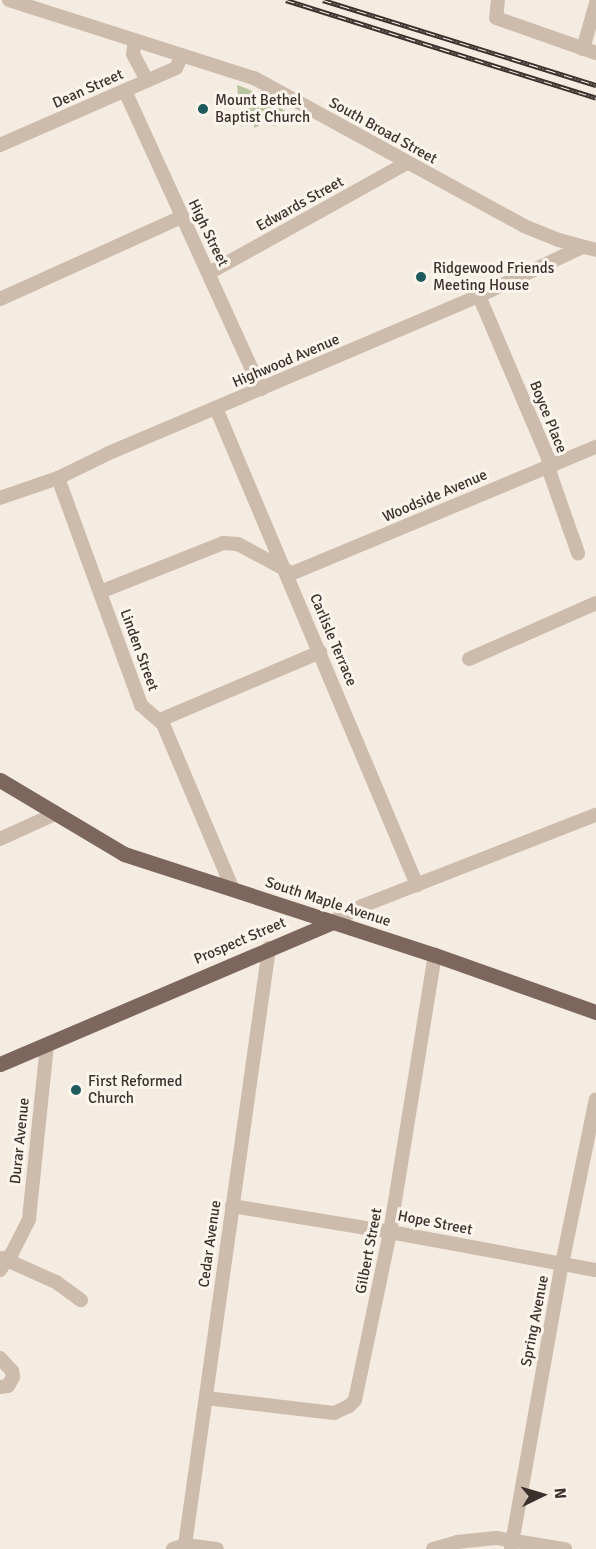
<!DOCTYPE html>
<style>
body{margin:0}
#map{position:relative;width:596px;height:1549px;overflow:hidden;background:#f4ebe1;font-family:Signika,sans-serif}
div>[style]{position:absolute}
.green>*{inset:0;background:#b8c4a0}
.minor>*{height:14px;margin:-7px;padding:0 7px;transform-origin:7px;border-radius:7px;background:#cdbbac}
.major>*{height:15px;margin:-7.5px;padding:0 7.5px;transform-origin:7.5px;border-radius:7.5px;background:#7d675c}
.rail>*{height:5px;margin-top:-2.5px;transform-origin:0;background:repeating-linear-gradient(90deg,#fbf5ee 0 9px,#3b302b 0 18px);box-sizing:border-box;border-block:2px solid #3b302b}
.dots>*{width:16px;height:16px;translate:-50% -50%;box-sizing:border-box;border:3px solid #fbf5ee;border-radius:50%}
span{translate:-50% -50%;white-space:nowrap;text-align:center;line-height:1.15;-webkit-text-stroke:6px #fbf5ee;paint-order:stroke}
.street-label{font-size:15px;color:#3b302b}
.poi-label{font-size:15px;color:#3b302b}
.left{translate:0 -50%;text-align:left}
.north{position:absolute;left:512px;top:1465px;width:60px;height:60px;-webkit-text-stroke:4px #fbf5ee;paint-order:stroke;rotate:85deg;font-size:16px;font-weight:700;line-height:24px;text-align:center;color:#3b302b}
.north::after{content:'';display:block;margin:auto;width:21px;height:27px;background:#3b302b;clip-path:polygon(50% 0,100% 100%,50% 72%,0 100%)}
</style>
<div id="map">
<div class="green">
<div style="clip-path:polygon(237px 85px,248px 89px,292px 115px,274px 126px,267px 120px,255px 128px,244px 106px,239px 108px)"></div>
</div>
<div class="minor">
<div style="left:9px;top:0;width:257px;rotate:17.7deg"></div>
<div style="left:254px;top:78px;width:308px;rotate:28.7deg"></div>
<div style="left:524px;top:226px;width:38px;rotate:22deg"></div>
<div style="left:559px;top:240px;width:38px;rotate:15deg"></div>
<div style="left:498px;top:0;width:18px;rotate:96deg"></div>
<div style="left:496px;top:18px;width:106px;rotate:19.3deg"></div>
<div style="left:135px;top:40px;width:14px;rotate:98deg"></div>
<div style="left:133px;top:54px;width:30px;rotate:62deg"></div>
<div style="left:583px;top:49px;width:48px;rotate:-74.2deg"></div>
<div style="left:125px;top:91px;width:328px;rotate:65.5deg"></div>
<div style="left:0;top:145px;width:192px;rotate:-23.6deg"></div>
<div style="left:176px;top:68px;width:14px;rotate:-65deg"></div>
<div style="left:209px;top:273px;width:227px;rotate:-29.1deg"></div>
<div style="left:479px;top:296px;width:176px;rotate:66.9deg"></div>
<div style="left:548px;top:458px;width:18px;rotate:81deg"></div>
<div style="left:551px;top:476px;width:82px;rotate:70.7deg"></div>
<div style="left:0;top:299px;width:200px;rotate:-24.3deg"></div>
<div style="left:216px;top:408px;width:518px;rotate:67.15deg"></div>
<div style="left:58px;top:478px;width:242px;rotate:69.9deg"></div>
<div style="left:141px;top:705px;width:29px;rotate:41deg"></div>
<div style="left:163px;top:724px;width:180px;rotate:67.1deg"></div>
<div style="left:0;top:498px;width:61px;rotate:-19deg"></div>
<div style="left:58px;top:478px;width:57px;rotate:-26.1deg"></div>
<div style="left:109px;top:453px;width:402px;rotate:-23deg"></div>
<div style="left:479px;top:296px;width:114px;rotate:-25.4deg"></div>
<div style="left:288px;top:575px;width:334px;rotate:-22.6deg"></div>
<div style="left:100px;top:592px;width:132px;rotate:-21.7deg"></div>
<div style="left:223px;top:543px;width:15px;rotate:4deg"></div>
<div style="left:238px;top:544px;width:55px;rotate:28.4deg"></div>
<div style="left:469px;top:659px;width:139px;rotate:-23.8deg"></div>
<div style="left:160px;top:720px;width:174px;rotate:-23deg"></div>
<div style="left:0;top:839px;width:60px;rotate:-24.4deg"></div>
<div style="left:330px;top:923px;width:36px;rotate:-28deg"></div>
<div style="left:362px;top:906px;width:251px;rotate:-21.3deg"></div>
<div style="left:232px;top:1206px;width:160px;rotate:9.3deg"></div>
<div style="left:390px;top:1232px;width:209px;rotate:10.5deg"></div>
<div style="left:2px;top:1258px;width:59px;rotate:24deg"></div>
<div style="left:56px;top:1282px;width:31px;rotate:36deg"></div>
<div style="left:0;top:1270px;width:21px;rotate:-55deg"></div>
<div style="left:12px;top:1253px;width:38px;rotate:-63deg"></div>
<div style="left:29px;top:1219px;width:175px;rotate:-84.1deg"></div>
<div style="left:0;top:1358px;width:18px;rotate:47deg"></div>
<div style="left:12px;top:1371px;width:6px;rotate:81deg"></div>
<div style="left:13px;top:1377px;width:10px;rotate:119deg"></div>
<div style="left:8px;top:1386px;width:8px;rotate:173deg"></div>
<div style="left:206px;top:1398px;width:129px;rotate:6.7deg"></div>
<div style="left:334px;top:1413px;width:17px;rotate:-25deg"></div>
<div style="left:349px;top:1406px;width:8px;rotate:-45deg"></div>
<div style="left:355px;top:1400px;width:172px;rotate:-78.2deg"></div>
<div style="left:390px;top:1232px;width:281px;rotate:-80.8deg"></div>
<div style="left:185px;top:1545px;width:603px;rotate:-81.99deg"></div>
<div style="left:173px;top:1549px;width:13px;rotate:-18deg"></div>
<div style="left:185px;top:1545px;width:32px;rotate:7deg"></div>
<div style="left:433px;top:1549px;width:25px;rotate:-16deg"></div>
<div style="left:457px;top:1542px;width:39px;rotate:-6deg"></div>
<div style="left:496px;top:1538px;width:70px;rotate:9.1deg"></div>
<div style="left:511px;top:1549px;width:290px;rotate:-79.9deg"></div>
<div style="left:562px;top:1264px;width:168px;rotate:-78.4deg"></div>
</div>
<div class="major">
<div style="left:0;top:780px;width:144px;rotate:30.8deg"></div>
<div style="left:124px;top:854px;width:327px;rotate:18deg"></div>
<div style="left:435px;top:955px;width:171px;rotate:19.5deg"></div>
<div style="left:0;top:1064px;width:359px;rotate:-23.1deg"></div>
</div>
<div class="rail">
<div style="left:286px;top:0;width:325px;rotate:17.5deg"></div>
<div style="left:323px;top:0;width:286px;rotate:17.3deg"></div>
</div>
<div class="dots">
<div style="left:203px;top:109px;background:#1f5a5e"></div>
<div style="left:421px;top:277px;background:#1f5a5e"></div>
<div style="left:76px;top:1090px;background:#1f5a5e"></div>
</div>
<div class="street-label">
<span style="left:88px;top:89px;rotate:-24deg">Dean Street</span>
<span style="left:383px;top:131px;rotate:29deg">South Broad Street</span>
<span style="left:300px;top:204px;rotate:-29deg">Edwards Street</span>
<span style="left:208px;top:233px;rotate:64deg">High Street</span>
<span style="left:286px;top:361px;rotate:-23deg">Highwood Avenue</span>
<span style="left:548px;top:417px;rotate:68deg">Boyce Place</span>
<span style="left:435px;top:496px;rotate:-23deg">Woodside Avenue</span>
<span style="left:333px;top:640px;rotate:67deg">Carlisle Terrace</span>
<span style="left:139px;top:650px;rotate:70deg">Linden Street</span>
<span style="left:328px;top:902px;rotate:18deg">South Maple Avenue</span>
<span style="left:240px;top:941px;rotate:-23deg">Prospect Street</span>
<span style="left:20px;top:1141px;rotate:-84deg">Durar Avenue</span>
<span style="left:435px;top:1223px;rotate:11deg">Hope Street</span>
<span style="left:210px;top:1244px;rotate:-82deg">Cedar Avenue</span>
<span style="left:369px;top:1251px;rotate:-79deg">Gilbert Street</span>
<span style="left:535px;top:1321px;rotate:-79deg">Spring Avenue</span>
</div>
<div class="poi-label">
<span class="left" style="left:215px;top:109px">Mount Bethel<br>Baptist Church</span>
<span class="left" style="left:433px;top:277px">Ridgewood Friends<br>Meeting House</span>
<span class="left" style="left:88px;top:1090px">First Reformed<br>Church</span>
</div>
<div class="north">N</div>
</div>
